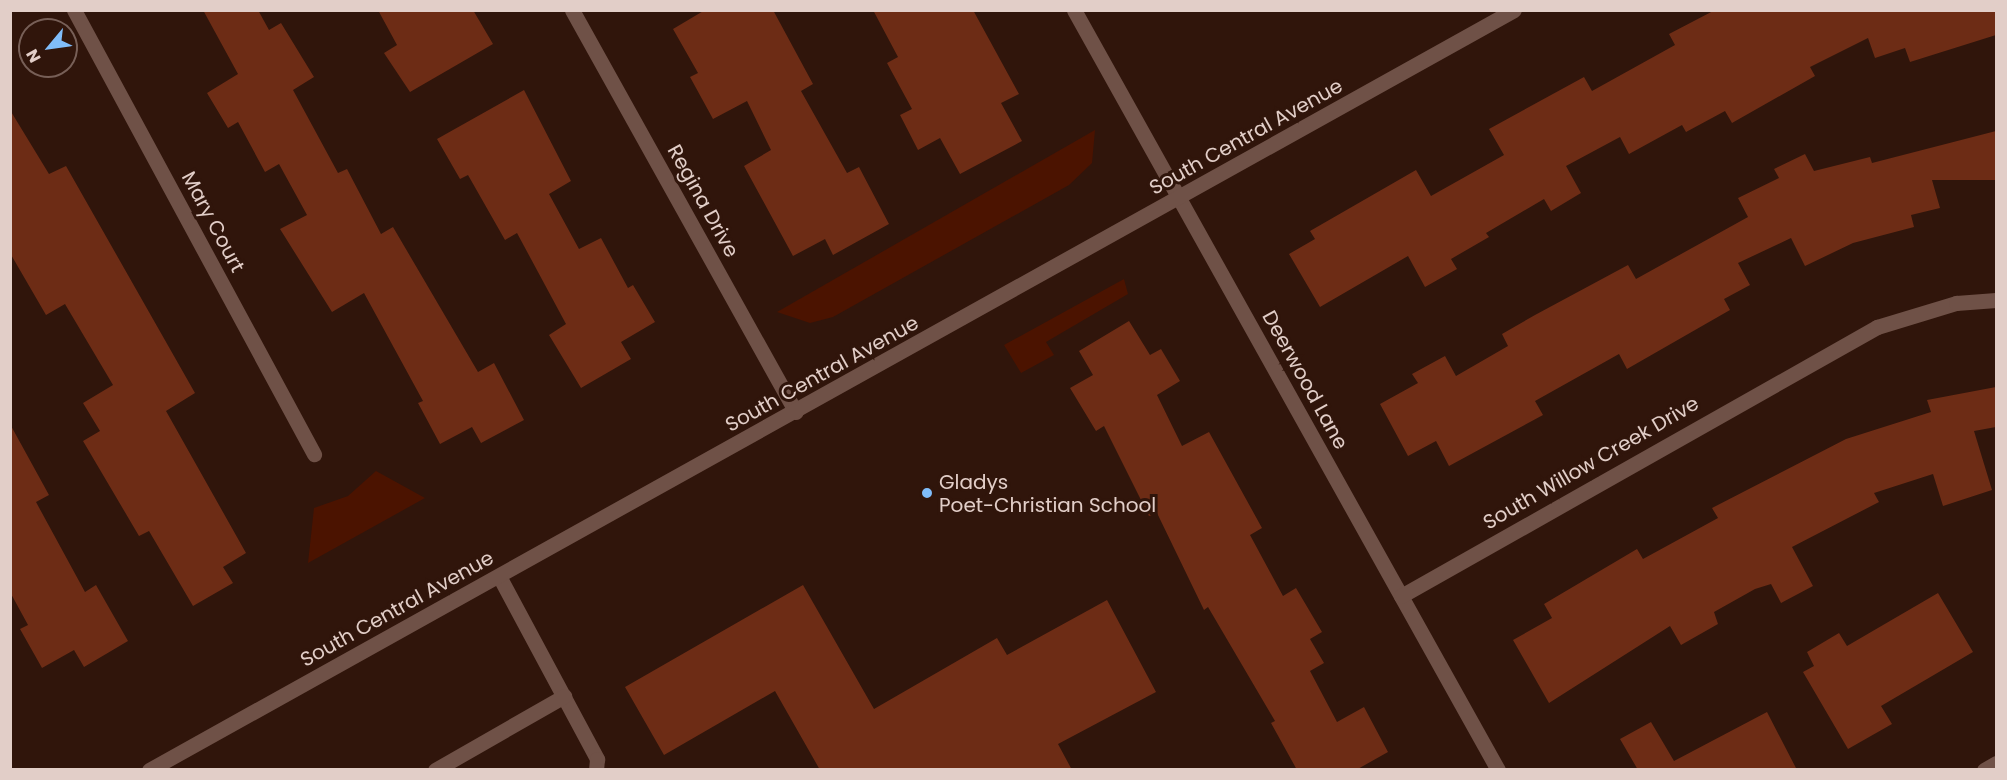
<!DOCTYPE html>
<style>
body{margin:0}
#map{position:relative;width:2007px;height:780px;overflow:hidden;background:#30150b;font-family:Poppins,sans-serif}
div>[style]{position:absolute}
.green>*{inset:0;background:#4b1300}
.building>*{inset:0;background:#6d2c15}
.service>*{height:15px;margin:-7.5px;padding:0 7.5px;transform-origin:7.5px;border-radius:7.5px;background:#6f5147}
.minor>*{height:15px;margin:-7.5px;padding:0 7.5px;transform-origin:7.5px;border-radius:7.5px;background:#6f5147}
.tertiary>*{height:15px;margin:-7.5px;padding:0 7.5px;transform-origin:7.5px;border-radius:7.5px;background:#6f5147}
.dots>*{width:16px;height:16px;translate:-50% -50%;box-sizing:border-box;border:3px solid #30150b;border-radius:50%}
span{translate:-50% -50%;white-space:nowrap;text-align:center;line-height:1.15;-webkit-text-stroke:6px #30150b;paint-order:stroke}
.street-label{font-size:20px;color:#e2cec8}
.poi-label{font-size:20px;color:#e2cec8}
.left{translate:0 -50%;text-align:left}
.frame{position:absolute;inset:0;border:12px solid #e2cec8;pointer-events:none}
.north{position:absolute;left:18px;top:18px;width:60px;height:60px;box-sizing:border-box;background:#30150b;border:2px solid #775f57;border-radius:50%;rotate:241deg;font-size:16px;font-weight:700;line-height:24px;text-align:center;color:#e2cec8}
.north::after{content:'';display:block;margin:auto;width:21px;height:27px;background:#80bdfa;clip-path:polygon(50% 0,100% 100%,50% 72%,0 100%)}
</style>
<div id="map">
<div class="green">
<div style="clip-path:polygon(1095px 130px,1092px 163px,1069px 185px,833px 317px,810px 323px,777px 312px)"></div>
<div style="clip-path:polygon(1124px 279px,1128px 294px,1046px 342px,1054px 355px,1021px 373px,1004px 345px)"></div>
<div style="clip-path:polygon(376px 471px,425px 498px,308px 563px,314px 508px,348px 496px)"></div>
</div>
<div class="building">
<div style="clip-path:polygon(203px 10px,258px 10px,269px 30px,281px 23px,314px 77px,293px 90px,338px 173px,347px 169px,381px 234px,393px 227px,478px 372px,494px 363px,524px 420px,481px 443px,472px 427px,440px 444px,418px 403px,423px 401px,364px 293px,332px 312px,280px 229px,307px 215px,279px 164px,265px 172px,238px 122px,228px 128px,207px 93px,238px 74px)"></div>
<div style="clip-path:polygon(378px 10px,473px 10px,493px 44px,410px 92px,384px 53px,397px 45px)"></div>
<div style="clip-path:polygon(705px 10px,773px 10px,813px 84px,801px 91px,847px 173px,859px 167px,889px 224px,833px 255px,825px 239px,793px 256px,744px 166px,771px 150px,747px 101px,713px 119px,690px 77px,698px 73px,673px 29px)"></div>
<div style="clip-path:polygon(873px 10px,973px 10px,1019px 94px,1001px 103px,1022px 141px,960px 174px,940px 138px,918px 150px,900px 115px,912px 109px,887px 63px,898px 57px)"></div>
<div style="clip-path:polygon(1715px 10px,1996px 10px,1996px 35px,1910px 62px,1905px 48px,1875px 58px,1868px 38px,1810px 67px,1815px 76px,1732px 123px,1725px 111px,1686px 132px,1682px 125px,1629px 154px,1620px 137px,1566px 166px,1581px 193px,1551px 211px,1544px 199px,1486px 233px,1489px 237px,1451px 259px,1457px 269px,1425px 287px,1408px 256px,1320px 307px,1289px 254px,1315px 239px,1310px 231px,1416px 170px,1431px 196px,1504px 155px,1489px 129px,1584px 77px,1592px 91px,1675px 45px,1669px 34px)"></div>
<div style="clip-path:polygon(524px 90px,571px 181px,549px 194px,579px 249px,601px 238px,628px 288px,633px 285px,655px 322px,621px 342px,631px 359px,581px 388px,549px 335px,566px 324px,517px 233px,505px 240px,468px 175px,460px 179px,437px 139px)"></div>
<div style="clip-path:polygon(10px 110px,49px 174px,66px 166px,195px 393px,166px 411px,246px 553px,223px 567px,233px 583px,193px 606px,149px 531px,139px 536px,83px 441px,100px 431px,83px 403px,113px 385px,65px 304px,46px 315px,10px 253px)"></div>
<div style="clip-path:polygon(1996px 131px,1996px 180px,1932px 180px,1940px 208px,1911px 215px,1914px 227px,1853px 243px,1805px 266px,1791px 238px,1738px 263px,1750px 285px,1724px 299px,1730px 310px,1627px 369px,1619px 354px,1535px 401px,1543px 415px,1449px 466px,1436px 441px,1408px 456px,1380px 404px,1418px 383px,1412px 374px,1445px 356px,1456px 376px,1508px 346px,1502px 334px,1535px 315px,1628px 265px,1636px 279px,1748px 217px,1738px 198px,1779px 178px,1774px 169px,1805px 154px,1814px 171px,1870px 157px,1872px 163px)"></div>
<div style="clip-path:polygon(1129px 321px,1150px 355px,1161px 349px,1180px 381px,1157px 395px,1182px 446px,1209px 432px,1262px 528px,1250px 535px,1283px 596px,1296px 588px,1322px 632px,1310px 639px,1324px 663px,1310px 671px,1337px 722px,1364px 707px,1388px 752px,1356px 770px,1297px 770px,1271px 723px,1275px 721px,1208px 607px,1204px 610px,1157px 513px,1149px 516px,1104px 426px,1096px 431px,1070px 388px,1093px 375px,1079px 351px)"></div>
<div style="clip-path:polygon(1996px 387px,1996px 427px,1974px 431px,1992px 490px,1943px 506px,1933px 474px,1874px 493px,1879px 502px,1792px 547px,1813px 586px,1781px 603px,1771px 584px,1755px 589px,1714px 612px,1718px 624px,1681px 645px,1670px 626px,1549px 703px,1513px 640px,1552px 618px,1544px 604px,1637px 549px,1643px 559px,1718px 518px,1712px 508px,1846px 439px,1931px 412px,1927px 400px)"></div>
<div style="clip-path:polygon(10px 424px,49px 495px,36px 502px,85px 592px,96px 585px,128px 641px,84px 667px,74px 650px,42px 668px,20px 629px,28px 625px,10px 592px)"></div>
<div style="clip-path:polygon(803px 585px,874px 709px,997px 638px,1007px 655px,1107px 600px,1156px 692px,1058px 744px,1072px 770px,820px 770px,775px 691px,664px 755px,625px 687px)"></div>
<div style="clip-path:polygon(1938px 593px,1973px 652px,1881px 706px,1892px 724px,1848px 749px,1803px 672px,1814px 666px,1807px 652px,1839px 633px,1847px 646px)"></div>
<div style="clip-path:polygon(1767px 712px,1797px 770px,1638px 770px,1620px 739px,1651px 722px,1674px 761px)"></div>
</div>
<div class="service">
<div style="left:499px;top:576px;width:208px;rotate:61.8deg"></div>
<div style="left:597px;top:759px;width:11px;rotate:95deg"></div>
<div style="left:435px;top:770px;width:149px;rotate:-29.8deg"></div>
</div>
<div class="minor">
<div style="left:74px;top:10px;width:505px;rotate:61.61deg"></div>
<div style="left:572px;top:10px;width:460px;rotate:60.9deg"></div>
<div style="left:1074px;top:10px;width:870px;rotate:60.84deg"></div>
<div style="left:1401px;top:596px;width:547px;rotate:-29.47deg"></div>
<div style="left:1877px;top:327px;width:83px;rotate:-16.9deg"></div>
<div style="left:1956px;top:303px;width:40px;rotate:-4.3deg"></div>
<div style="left:1984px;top:770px;width:14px;rotate:-30deg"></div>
</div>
<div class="tertiary">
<div style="left:149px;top:770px;width:1562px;rotate:-29.11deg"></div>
</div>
<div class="dots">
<div style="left:927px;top:493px;background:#80bdfa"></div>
</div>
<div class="street-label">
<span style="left:1246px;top:137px;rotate:-29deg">South Central Avenue</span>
<span style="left:703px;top:201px;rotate:61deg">Regina Drive</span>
<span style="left:213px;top:222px;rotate:62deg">Mary Court</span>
<span style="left:822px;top:374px;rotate:-29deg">South Central Avenue</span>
<span style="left:1305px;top:380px;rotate:61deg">Deerwood Lane</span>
<span style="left:1591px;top:463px;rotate:-30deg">South Willow Creek Drive</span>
<span style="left:397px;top:609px;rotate:-29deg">South Central Avenue</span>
</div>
<div class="poi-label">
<span class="left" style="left:939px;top:494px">Gladys<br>Poet-Christian School</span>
</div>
<div class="frame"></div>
<div class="north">N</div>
</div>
